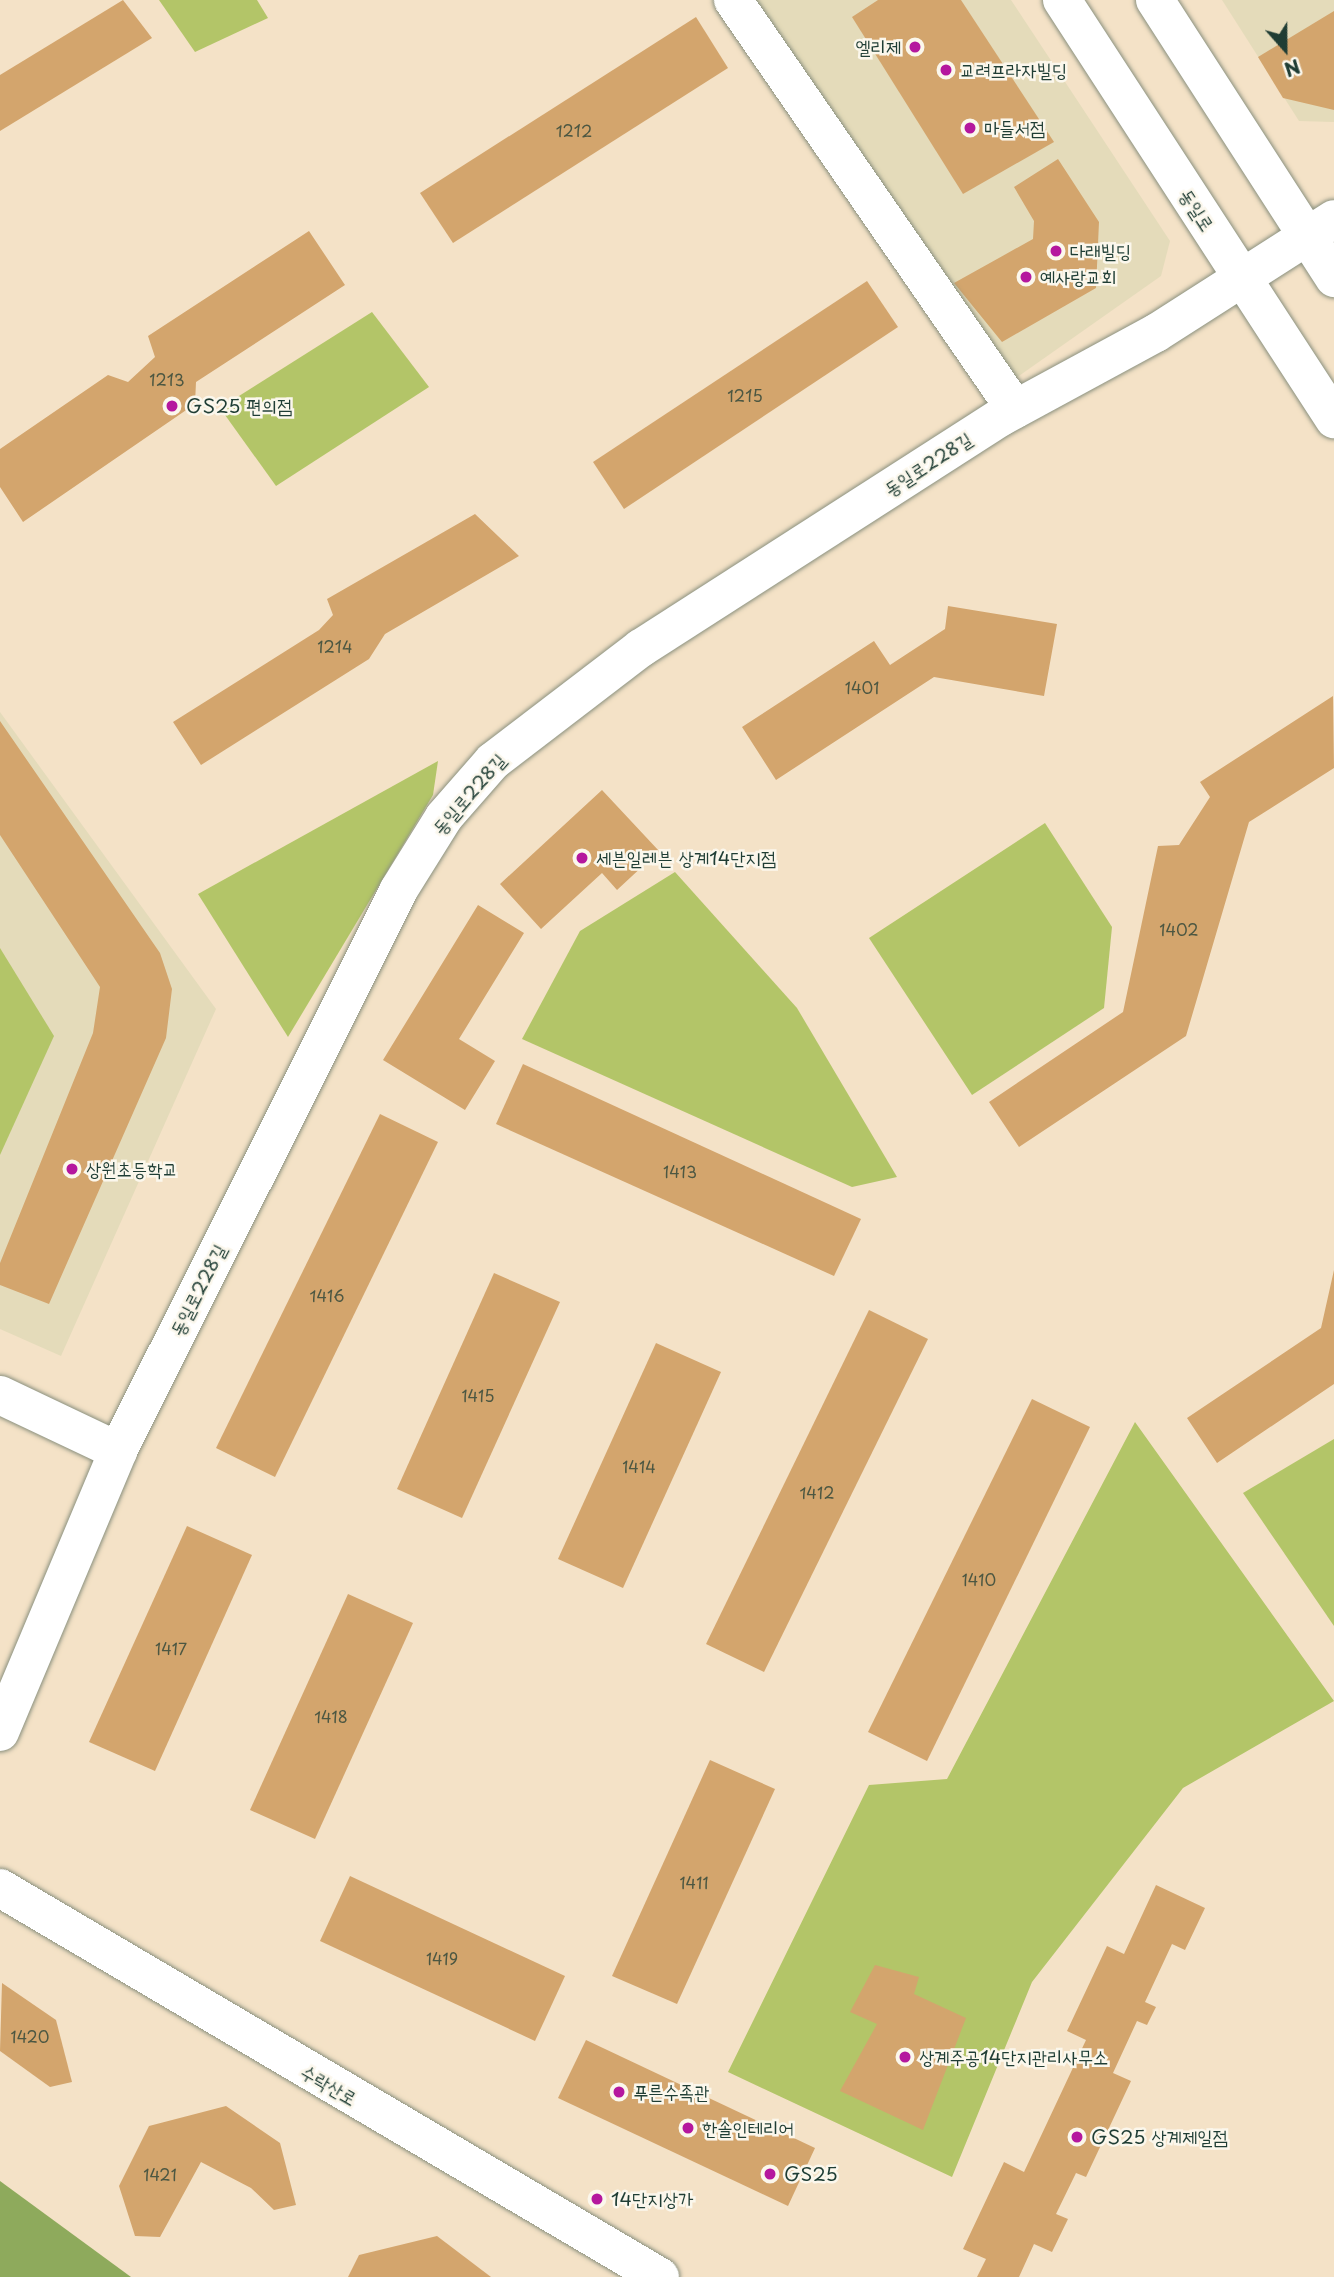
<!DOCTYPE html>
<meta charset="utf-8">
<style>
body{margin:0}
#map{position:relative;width:1334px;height:2277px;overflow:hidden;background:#f4e2c7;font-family:"Playpen Sans","Poor Story",sans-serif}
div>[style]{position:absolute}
.built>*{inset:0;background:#e4dbba}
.green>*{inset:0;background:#b3c568}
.forest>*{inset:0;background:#8eaa5c}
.building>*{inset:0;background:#d3a56d}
.roads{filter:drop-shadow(0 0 2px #8a907e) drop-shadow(0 0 2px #8a907e)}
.minor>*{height:38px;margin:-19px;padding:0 19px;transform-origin:19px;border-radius:19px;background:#fff}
.major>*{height:38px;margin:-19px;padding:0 19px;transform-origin:19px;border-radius:19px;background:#fff}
.dots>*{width:19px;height:19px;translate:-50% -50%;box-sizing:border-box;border:4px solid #fbf7ec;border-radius:50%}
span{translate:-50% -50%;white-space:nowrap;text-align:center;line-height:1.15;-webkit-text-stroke:5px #fbf7ec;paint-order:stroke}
.number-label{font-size:16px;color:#4c5742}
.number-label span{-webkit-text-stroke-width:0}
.poi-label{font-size:19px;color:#1f3d34}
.right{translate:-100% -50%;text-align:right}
.left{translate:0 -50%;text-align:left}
.street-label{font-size:19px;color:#1f3d34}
.north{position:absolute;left:1250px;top:14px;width:70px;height:70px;-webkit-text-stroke:5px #fbf7ec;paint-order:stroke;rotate:159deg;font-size:19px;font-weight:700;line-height:28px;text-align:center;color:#1f3d34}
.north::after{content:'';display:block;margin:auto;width:24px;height:32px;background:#1f3d34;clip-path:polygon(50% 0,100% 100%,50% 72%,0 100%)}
</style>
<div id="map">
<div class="built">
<div style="clip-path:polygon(750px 0,1011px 0,1170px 241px,1161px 276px,1009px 383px)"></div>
<div style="clip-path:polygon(1222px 0,1334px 0,1334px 122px,1299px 121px)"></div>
<div style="clip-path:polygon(0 712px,216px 1009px,61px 1356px,0 1329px)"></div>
</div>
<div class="green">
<div style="clip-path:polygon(159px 0,257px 0,268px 18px,195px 52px)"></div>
<div style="clip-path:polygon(372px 312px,429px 387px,276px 486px,220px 408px)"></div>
<div style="clip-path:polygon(438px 761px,433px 795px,288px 1037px,198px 894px)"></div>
<div style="clip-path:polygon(1045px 823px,1112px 927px,1104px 1008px,972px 1095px,869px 938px)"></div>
<div style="clip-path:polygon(675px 872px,797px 1008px,897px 1177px,852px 1187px,522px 1039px,580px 931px)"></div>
<div style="clip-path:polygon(0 948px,54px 1036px,0 1155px)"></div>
<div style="clip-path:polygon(1135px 1422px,1334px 1701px,1183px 1788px,1032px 1982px,952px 2177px,728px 2072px,869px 1785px,947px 1779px)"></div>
<div style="clip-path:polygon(1334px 1439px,1334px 1626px,1243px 1493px)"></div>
</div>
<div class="forest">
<div style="clip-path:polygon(0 2181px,131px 2277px,0 2277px)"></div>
</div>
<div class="building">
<div style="clip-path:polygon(123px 0,152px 38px,0 131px,0 75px)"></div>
<div style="clip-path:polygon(878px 0,961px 0,1054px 142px,963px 194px,852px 17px)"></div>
<div style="clip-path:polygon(1334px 11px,1334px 110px,1283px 98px,1258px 57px)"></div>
<div style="clip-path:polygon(696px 17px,728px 68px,453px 243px,420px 193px)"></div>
<div style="clip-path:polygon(1058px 159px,1099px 222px,1096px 288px,1002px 342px,954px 283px,1033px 239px,1034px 221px,1014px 187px)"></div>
<div style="clip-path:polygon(309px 231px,345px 285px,196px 382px,195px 404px,23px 522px,0 487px,0 449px,108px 375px,128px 382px,155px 357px,148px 336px)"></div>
<div style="clip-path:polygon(867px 281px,898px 327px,624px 509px,593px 462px)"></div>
<div style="clip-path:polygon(475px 514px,519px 556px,385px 634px,369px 659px,201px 765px,173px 722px,319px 630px,333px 615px,327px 599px)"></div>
<div style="clip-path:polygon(948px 606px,1057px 624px,1044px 696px,934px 677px,776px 780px,742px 727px,874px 641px,890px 665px,945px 629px)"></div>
<div style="clip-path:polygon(1333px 696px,1334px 768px,1249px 822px,1186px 1036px,1019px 1147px,989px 1102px,1123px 1012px,1158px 846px,1179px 845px,1210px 797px,1200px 782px)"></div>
<div style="clip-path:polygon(0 721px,160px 953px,172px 989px,166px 1038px,49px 1304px,0 1285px,0 1263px,93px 1033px,100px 987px,0 835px)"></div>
<div style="clip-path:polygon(602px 790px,659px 851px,617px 890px,602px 873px,541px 929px,500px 884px)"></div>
<div style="clip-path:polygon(478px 905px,524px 933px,459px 1039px,495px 1061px,465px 1110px,383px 1060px)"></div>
<div style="clip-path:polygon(523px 1064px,861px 1219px,834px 1276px,496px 1124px)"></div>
<div style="clip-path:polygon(380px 1114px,438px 1142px,275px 1477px,216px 1448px)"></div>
<div style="clip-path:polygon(1334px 1270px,1334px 1384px,1217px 1463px,1187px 1418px,1321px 1328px)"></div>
<div style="clip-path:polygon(494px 1273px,560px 1302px,462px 1518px,397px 1489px)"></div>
<div style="clip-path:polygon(869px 1310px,928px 1339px,764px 1672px,706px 1644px)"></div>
<div style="clip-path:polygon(656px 1343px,721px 1372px,623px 1588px,558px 1559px)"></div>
<div style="clip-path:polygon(1032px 1399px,1090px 1427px,927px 1761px,868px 1732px)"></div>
<div style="clip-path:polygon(187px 1526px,252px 1555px,155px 1771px,89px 1742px)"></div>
<div style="clip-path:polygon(348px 1594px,413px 1623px,315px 1839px,250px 1810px)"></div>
<div style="clip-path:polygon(710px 1760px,775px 1789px,677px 2004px,612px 1976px)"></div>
<div style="clip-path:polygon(350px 1876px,565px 1976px,535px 2041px,320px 1941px)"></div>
<div style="clip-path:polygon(1156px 1885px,1205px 1908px,1185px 1950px,1172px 1944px,1145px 2002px,1156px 2007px,1147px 2025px,1137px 2021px,1113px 2073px,1131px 2081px,1086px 2177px,1076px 2173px,1056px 2214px,1068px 2219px,1052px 2252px,1034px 2244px,1019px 2277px,977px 2277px,986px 2259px,963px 2249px,1004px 2162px,1024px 2172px,1086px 2040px,1067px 2031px,1107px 1946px,1124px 1954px)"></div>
<div style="clip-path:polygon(875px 1965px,919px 1977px,914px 1994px,966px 2018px,923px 2130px,840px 2091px,877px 2024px,850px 2012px)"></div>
<div style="clip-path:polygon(2px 1983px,56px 2020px,72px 2082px,50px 2087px,0 2051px)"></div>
<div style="clip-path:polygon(586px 2040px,815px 2148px,788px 2206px,558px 2098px)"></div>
<div style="clip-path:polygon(226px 2106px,280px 2143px,296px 2205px,274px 2210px,251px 2188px,201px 2162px,160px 2237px,135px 2236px,119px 2186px,149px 2126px)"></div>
<div style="clip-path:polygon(437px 2236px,491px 2277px,348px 2277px,359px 2255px)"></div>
</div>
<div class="roads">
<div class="minor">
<div style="left:733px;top:0;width:497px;rotate:55.4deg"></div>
<div style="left:0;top:1395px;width:131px;rotate:25.4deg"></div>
<div style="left:0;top:1732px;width:305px;rotate:-67.2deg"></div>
<div style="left:118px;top:1451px;width:626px;rotate:-63.43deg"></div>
<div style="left:398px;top:891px;width:87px;rotate:-58.1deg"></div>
<div style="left:444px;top:817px;width:74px;rotate:-48.8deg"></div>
<div style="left:493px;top:761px;width:186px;rotate:-37.4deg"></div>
<div style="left:641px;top:648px;width:428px;rotate:-32.7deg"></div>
<div style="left:1001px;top:417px;width:176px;rotate:-28.5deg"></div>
<div style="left:1156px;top:333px;width:211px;rotate:-32.6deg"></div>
<div style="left:0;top:1888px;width:766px;rotate:30.51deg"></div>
</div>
<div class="major">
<div style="left:1062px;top:0;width:500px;rotate:57deg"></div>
<div style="left:1155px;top:0;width:331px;rotate:57.2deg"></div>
</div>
</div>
<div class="dots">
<div style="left:915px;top:47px;background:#b5179e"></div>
<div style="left:946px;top:70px;background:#b5179e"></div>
<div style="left:970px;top:128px;background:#b5179e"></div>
<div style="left:1056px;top:251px;background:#b5179e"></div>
<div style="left:1026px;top:277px;background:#b5179e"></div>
<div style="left:172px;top:406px;background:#b5179e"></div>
<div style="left:582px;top:858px;background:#b5179e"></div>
<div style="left:72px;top:1169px;background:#b5179e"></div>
<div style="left:905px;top:2057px;background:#b5179e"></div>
<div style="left:619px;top:2092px;background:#b5179e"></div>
<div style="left:688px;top:2128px;background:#b5179e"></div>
<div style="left:1077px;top:2137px;background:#b5179e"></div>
<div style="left:770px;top:2174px;background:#b5179e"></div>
<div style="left:597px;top:2199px;background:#b5179e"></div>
</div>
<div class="number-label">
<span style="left:574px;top:130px">1212</span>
<span style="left:167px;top:379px">1213</span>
<span style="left:745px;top:395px">1215</span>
<span style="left:335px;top:646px">1214</span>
<span style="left:862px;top:687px">1401</span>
<span style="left:1179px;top:929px">1402</span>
<span style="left:680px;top:1171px">1413</span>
<span style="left:327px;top:1295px">1416</span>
<span style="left:478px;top:1395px">1415</span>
<span style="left:639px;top:1466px">1414</span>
<span style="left:817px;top:1492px">1412</span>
<span style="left:979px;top:1579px">1410</span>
<span style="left:171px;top:1648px">1417</span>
<span style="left:331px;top:1716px">1418</span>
<span style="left:694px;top:1882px">1411</span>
<span style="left:442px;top:1958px">1419</span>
<span style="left:30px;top:2036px">1420</span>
<span style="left:160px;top:2174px">1421</span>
</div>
<div class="poi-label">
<span class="right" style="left:901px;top:47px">엘리제</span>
<span class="left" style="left:960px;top:70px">교려프라자빌딩</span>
<span class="left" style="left:984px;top:128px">마들서점</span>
<span class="left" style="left:1070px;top:251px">다래빌딩</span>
<span class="left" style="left:1040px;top:277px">예사랑교회</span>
<span class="left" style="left:186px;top:406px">GS25 편의점</span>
<span class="left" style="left:596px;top:858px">세븐일레븐 상계14단지점</span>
<span class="left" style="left:86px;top:1169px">상원초등학교</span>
<span class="left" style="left:919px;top:2057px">상계주공14단지관리사무소</span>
<span class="left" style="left:633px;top:2092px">푸른수족관</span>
<span class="left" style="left:702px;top:2128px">한솔인테리어</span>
<span class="left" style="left:1091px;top:2137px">GS25 상계제일점</span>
<span class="left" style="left:784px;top:2174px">GS25</span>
<span class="left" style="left:611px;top:2199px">14단지상가</span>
</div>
<div class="street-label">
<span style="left:1197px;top:210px;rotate:57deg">동일로</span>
<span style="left:928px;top:464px;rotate:-33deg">동일로228길</span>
<span style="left:469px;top:794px;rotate:-49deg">동일로228길</span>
<span style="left:198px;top:1290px;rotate:-63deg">동일로228길</span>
<span style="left:329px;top:2085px;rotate:30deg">수락산로</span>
</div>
<div class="north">N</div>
</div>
